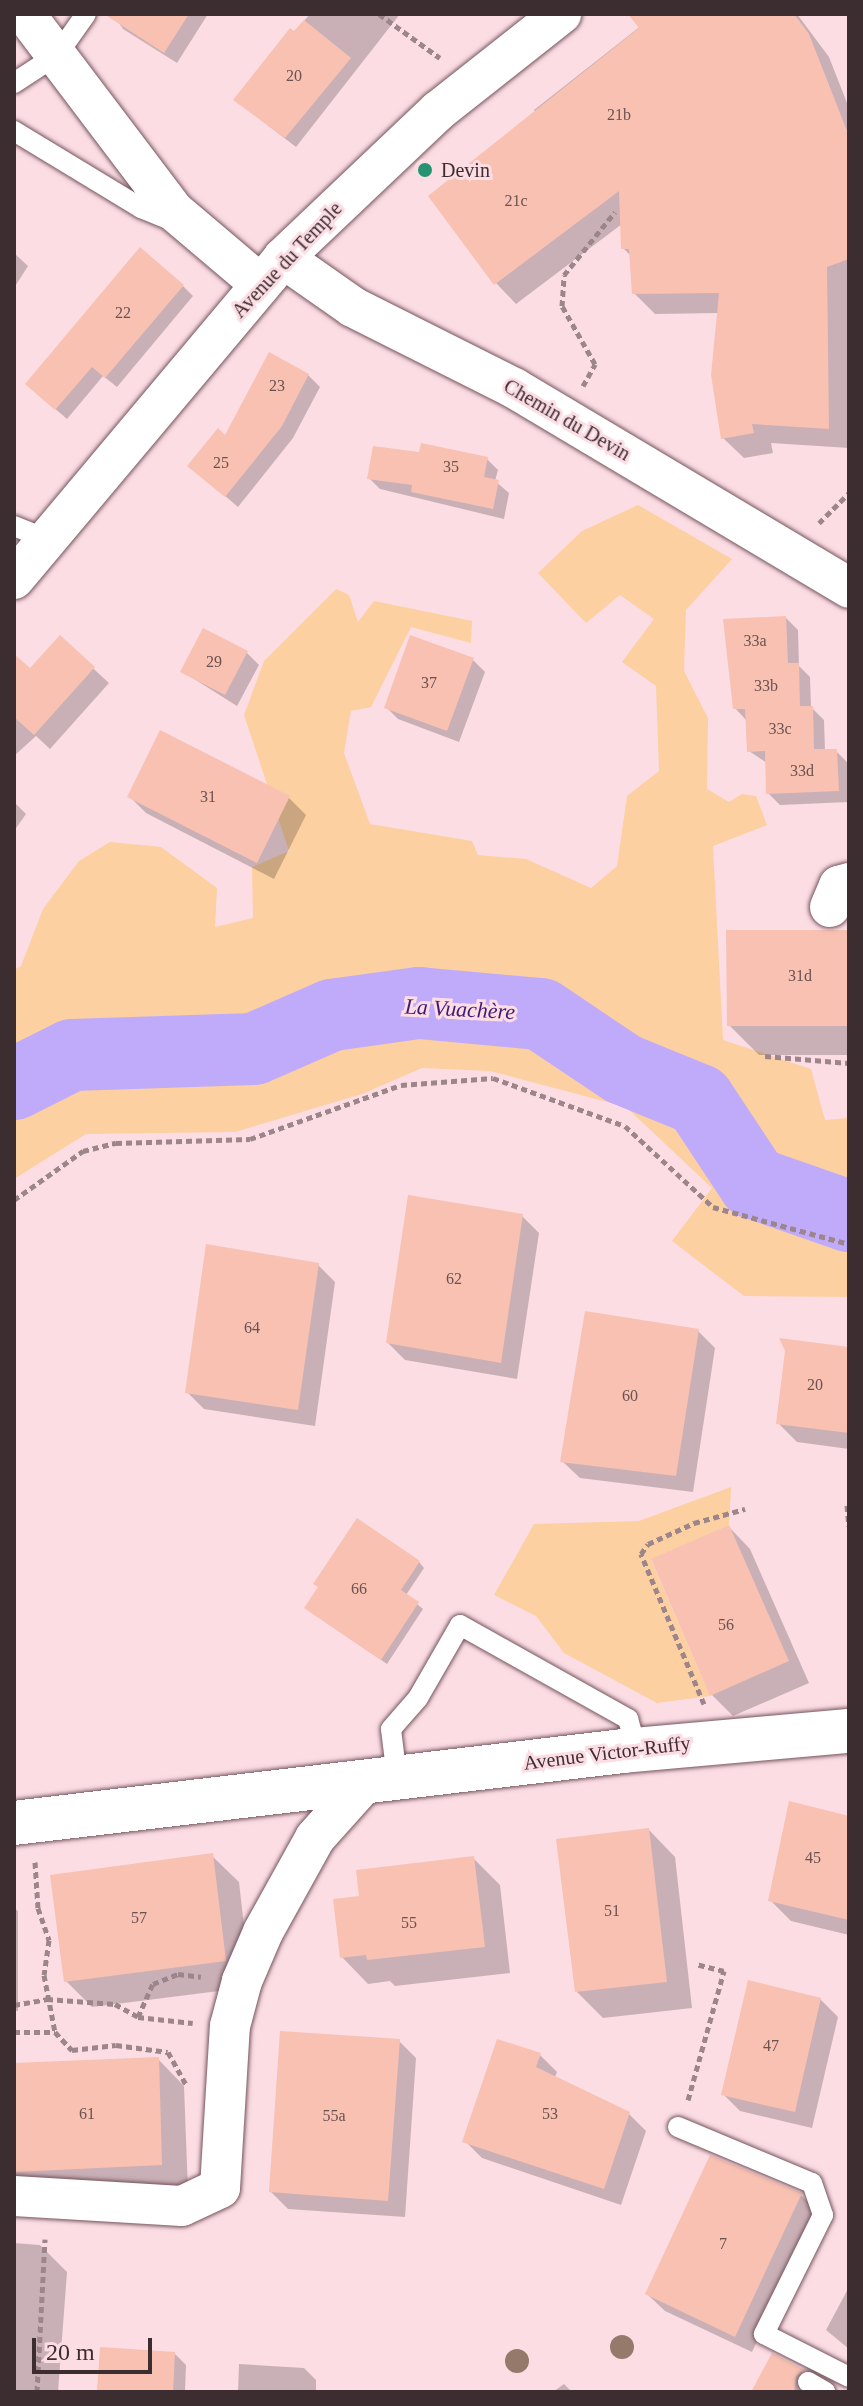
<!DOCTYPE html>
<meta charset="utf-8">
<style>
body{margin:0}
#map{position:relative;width:863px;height:2406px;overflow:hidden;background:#fcdde4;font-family:Georgia,serif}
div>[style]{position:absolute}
.green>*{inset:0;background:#fcd0a1}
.shadow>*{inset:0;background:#0003}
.river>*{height:72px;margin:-36px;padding:0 36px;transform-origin:36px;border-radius:36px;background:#bfabfa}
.building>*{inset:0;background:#f8c1b2}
.path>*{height:5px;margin-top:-2.5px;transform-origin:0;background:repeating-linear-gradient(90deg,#9d868b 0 6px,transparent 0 10px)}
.roads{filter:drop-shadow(0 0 2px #75545d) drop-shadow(0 0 2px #75545d)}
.lane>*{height:20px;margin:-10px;padding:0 10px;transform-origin:10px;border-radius:10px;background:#fff}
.street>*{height:40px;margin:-20px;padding:0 20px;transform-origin:20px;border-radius:20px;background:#fff}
.secondary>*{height:44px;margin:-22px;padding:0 22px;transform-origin:22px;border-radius:22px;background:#fff}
.trees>*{width:24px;height:24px;margin:-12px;border-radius:50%;background:#957a6c}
.dots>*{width:22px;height:22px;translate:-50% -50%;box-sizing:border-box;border:4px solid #fcdde4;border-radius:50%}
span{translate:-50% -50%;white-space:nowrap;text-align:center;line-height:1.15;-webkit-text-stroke:6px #fcdde4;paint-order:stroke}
.number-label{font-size:16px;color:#6b5251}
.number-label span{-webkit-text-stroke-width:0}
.poi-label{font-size:20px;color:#3c2d31}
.left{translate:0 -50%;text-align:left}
.street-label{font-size:20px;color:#3c2d31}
.water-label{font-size:22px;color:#3e1c75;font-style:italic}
.frame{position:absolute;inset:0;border:16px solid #3c2d31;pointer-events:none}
.scale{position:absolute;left:32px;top:2338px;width:120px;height:36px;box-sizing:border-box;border:4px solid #3c2d31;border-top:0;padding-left:10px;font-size:24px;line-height:28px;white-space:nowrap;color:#3c2d31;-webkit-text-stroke:6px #fcdde4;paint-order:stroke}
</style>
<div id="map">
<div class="green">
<div style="clip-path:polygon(638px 505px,732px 559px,686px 610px,684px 671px,708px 718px,707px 789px,729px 802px,742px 794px,756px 796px,767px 825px,713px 846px,723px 1040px,811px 1069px,825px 1120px,849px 1118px,849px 1297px,744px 1296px,672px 1241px,712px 1188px,626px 1107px,490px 1071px,422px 1068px,362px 1094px,235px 1132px,86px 1134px,14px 1179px,14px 970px,21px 966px,43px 909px,79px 861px,110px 842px,161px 847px,217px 888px,215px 927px,253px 918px,252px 867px,289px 851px,244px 715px,264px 661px,336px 589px,349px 595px,358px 622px,374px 601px,472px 621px,471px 643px,411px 627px,371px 707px,351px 711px,344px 753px,370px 824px,472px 841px,478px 855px,526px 859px,591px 888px,617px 866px,627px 796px,659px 771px,656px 686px,622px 662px,654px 619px,620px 595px,586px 623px,538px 573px,582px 531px)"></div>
<div style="clip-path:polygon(731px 1487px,729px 1525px,651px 1560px,710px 1696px,657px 1703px,564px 1653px,536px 1616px,494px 1595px,534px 1524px,639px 1521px)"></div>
</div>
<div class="shadow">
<div style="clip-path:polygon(113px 14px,208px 14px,177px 63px,123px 29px)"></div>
<div style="clip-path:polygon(310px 14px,400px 14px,296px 147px,235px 100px)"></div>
<div style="clip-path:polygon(656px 14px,797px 14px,829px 57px,849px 108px,849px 448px,771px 443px,773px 453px,744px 458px,723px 438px,719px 313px,655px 314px,634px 293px,632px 257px,623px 248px,622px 224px,516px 304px,496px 283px,538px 116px,534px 110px)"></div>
<div style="clip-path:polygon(14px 253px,28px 266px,14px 288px)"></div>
<div style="clip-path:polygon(183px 286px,193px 296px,117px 387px,103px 376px,67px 419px,38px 394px)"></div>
<div style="clip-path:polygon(308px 375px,320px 387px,293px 438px,238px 507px,190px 466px)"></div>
<div style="clip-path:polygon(487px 459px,498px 470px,495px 481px,509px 493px,504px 519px,380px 489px,369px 478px)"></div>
<div style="clip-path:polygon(786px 618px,798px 630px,799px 666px,810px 677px,811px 707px,824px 720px,825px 751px,836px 751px,848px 763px,849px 802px,780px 805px,768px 793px,767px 763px,749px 751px,747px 721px,735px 708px)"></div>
<div style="clip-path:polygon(60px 638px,109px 683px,50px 749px,36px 736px,14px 756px,14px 657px,30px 671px)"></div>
<div style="clip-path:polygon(247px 653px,259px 665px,237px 706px,183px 672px)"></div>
<div style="clip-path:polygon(473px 660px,485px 672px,459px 742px,398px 719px,386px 707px)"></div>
<div style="clip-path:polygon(129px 796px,289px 798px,306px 815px,274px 879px,146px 813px)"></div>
<div style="clip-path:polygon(14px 802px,26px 814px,14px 831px)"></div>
<div style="clip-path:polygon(849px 932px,849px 1055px,759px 1055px,729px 1025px)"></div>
<div style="clip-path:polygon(522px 1216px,539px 1233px,517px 1379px,405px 1360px,388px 1343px)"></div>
<div style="clip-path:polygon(318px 1265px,335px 1282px,315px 1426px,204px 1409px,187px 1392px)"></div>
<div style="clip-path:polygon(698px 1331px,715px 1348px,693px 1492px,580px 1478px,562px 1461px)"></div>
<div style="clip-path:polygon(849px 1349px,849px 1449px,797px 1442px,778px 1423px)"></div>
<div style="clip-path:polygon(729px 1527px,750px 1549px,809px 1683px,733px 1716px,712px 1695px)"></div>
<div style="clip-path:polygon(419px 1562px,424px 1568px,406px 1595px,423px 1609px,387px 1664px,312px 1613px)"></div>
<div style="clip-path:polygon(849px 1818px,849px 1935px,791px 1921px,770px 1900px)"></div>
<div style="clip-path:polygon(649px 1830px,675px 1857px,692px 2008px,603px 2018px,577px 1992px)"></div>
<div style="clip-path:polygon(212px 1856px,239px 1882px,251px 1987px,92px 2007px,66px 1981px)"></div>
<div style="clip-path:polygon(473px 1858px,500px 1885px,510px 1973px,395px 1986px,390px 1981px,368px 1984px,342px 1957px,361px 1898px)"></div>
<div style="clip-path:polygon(14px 1908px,18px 1911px,18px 2011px,14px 2011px)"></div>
<div style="clip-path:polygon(820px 1999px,838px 2017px,812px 2128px,740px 2111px,723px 2094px)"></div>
<div style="clip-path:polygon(399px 2041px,416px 2058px,405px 2217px,288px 2209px,271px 2192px)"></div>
<div style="clip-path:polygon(540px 2055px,557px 2072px,555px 2077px,628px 2113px,646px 2131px,621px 2205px,482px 2158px,465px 2141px)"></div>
<div style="clip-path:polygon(158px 2059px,184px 2086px,188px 2191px,14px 2179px,14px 2065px)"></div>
<div style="clip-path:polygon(801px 2195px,818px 2212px,752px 2352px,665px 2311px,647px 2294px)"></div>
<div style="clip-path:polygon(14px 2243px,40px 2245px,67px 2272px,58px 2392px,14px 2392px)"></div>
<div style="clip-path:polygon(849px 2287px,849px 2349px,826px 2330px)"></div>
<div style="clip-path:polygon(174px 2353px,186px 2365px,185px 2392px,99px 2392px)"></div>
<div style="clip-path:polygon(773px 2355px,809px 2376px,798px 2392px,753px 2392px)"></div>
<div style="clip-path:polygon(239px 2364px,304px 2368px,316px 2380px,316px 2392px,238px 2392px)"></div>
<div style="clip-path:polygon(564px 2384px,572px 2392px,553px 2392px)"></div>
</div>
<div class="river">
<div style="left:14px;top:1084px;width:65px;rotate:-26.6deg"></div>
<div style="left:72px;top:1055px;width:182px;rotate:-1.9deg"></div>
<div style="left:254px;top:1049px;width:85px;rotate:-23.6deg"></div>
<div style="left:332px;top:1015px;width:88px;rotate:-7.9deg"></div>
<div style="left:419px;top:1003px;width:122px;rotate:5.2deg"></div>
<div style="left:541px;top:1014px;width:99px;rotate:33.9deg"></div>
<div style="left:623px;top:1069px;width:82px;rotate:22.2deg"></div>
<div style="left:699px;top:1100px;width:100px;rotate:56.5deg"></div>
<div style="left:754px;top:1183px;width:101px;rotate:19.2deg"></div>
</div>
<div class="building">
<div style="clip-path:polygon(104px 14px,189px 14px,164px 53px)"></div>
<div style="clip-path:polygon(628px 14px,794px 14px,809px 34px,849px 136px,849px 259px,827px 267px,829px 429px,752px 424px,754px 433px,721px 439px,711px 375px,719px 293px,632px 294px,629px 249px,621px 249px,619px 191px,494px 285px,428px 196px,639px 28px)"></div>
<div style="clip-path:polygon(304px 20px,351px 58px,285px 138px,233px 100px,290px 28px,294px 31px)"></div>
<div style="clip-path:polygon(140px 247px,184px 285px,105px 378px,92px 367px,55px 410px,25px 384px)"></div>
<div style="clip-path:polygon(269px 352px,309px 374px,282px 426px,225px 497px,187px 466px,218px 428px,225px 435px)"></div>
<div style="clip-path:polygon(421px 443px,488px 457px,484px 477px,499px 480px,493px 509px,411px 492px,412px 485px,367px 479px,373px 446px,419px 452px)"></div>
<div style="clip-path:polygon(786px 616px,788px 663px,799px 663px,800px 706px,813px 706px,814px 749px,837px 749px,839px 791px,766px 794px,765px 751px,747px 752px,745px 709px,733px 709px,723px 619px)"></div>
<div style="clip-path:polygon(203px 628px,248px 651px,225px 695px,180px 672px)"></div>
<div style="clip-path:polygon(60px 635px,95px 667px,34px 735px,14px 717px,14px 654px,30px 668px)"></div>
<div style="clip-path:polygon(410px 635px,474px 658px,447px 731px,384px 708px)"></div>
<div style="clip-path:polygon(160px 730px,290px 796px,257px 863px,127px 797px)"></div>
<div style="clip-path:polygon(726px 930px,849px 930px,849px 1026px,727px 1026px)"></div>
<div style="clip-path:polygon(408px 1195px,523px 1214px,501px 1363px,386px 1343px)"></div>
<div style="clip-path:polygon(206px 1244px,319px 1263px,298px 1410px,185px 1393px)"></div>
<div style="clip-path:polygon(585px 1311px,699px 1329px,676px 1476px,560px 1462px)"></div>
<div style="clip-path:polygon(779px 1338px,849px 1347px,849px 1433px,776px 1424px,785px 1351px)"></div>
<div style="clip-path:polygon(357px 1518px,420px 1561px,401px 1590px,419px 1602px,381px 1660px,304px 1608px,318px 1587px,313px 1584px)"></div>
<div style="clip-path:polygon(729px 1525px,789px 1661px,710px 1696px,651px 1559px)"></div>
<div style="clip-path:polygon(789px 1801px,849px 1816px,849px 1920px,768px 1901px)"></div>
<div style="clip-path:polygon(649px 1828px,667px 1982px,575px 1992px,556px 1839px)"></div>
<div style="clip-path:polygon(213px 1853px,226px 1961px,64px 1982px,50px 1875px)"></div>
<div style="clip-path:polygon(474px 1856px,485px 1947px,367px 1960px,366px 1955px,340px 1958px,333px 1899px,359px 1896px,356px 1870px)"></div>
<div style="clip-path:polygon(748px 1980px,821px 1998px,795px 2112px,721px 2095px)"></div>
<div style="clip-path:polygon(280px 2031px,400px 2039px,388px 2201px,269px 2192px)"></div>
<div style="clip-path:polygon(497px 2039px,541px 2053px,536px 2067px,630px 2112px,604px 2189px,462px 2142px)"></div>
<div style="clip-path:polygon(159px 2057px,162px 2165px,14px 2172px,14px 2063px)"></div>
<div style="clip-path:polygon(710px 2155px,802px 2193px,735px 2337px,645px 2294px)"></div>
<div style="clip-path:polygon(100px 2347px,175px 2352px,173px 2392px,97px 2392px)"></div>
<div style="clip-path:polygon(772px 2353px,805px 2370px,796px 2376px,794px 2392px,751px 2392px)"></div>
</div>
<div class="path">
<div style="left:379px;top:14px;width:75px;rotate:35.8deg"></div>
<div style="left:583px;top:386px;width:25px;rotate:-61deg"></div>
<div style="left:595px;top:364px;width:67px;rotate:-119.6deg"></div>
<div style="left:562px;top:306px;width:31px;rotate:-86deg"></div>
<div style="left:564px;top:275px;width:81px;rotate:-51deg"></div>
<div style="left:819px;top:523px;width:42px;rotate:-45deg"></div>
<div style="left:765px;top:1056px;width:84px;rotate:4.8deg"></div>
<div style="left:14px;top:1200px;width:85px;rotate:-35.4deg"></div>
<div style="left:83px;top:1151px;width:34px;rotate:-14deg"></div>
<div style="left:116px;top:1143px;width:134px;rotate:-1.7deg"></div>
<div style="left:250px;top:1139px;width:160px;rotate:-19.7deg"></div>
<div style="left:401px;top:1085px;width:92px;rotate:-4.4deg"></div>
<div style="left:493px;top:1078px;width:140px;rotate:20deg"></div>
<div style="left:625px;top:1126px;width:120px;rotate:42.6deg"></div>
<div style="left:713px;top:1207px;width:141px;rotate:15.2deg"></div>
<div style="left:847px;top:1505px;width:21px;rotate:85deg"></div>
<div style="left:704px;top:1704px;width:163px;rotate:-112.8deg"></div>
<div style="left:641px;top:1554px;width:12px;rotate:-55deg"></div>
<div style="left:648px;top:1544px;width:51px;rotate:-24.5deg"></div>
<div style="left:694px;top:1523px;width:53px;rotate:-15.4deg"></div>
<div style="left:35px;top:1862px;width:46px;rotate:86.3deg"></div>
<div style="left:38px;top:1908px;width:34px;rotate:71deg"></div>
<div style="left:49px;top:1940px;width:35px;rotate:98deg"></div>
<div style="left:44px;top:1975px;width:58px;rotate:79.1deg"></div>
<div style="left:55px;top:2032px;width:25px;rotate:47deg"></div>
<div style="left:72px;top:2050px;width:44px;rotate:-6.5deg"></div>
<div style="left:116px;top:2045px;width:52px;rotate:7.7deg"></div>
<div style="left:168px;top:2052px;width:38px;rotate:61deg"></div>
<div style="left:14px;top:2005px;width:34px;rotate:-10deg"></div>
<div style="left:47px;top:1999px;width:68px;rotate:4.2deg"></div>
<div style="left:115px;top:2004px;width:26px;rotate:29deg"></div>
<div style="left:138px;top:2017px;width:55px;rotate:6.2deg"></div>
<div style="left:138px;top:2017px;width:36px;rotate:-66deg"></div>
<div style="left:153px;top:1984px;width:27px;rotate:-22deg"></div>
<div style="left:178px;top:1974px;width:23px;rotate:7deg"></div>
<div style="left:14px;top:2032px;width:41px"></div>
<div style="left:688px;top:2100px;width:134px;rotate:-74.4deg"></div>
<div style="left:724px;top:1971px;width:29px;rotate:-166deg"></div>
<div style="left:37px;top:2392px;width:153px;rotate:-87deg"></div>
</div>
<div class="roads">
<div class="lane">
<div style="left:14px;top:83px;width:51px;rotate:-33.1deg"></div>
<div style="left:57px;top:55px;width:50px;rotate:-54.7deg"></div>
<div style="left:14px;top:131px;width:149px;rotate:31.2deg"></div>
<div style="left:141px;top:208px;width:35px;rotate:22deg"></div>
<div style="left:14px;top:526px;width:35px;rotate:22deg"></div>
<div style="left:397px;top:1778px;width:49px;rotate:-97deg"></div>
<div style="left:391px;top:1729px;width:41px;rotate:-48.9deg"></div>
<div style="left:418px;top:1698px;width:84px;rotate:-60.1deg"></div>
<div style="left:460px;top:1625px;width:193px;rotate:29.2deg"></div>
<div style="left:628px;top:1719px;width:32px;rotate:74deg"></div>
<div style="left:678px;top:2127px;width:145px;rotate:22.7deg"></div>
<div style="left:812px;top:2183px;width:34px;rotate:71deg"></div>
<div style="left:823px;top:2215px;width:133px;rotate:116.4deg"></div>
<div style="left:764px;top:2334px;width:95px;rotate:26.8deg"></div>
<div style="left:808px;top:2382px;width:20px;rotate:30deg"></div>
</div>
<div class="street">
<div style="left:25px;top:14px;width:247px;rotate:52.9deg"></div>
<div style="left:174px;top:211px;width:113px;rotate:40.3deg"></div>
<div style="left:283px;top:258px;width:85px;rotate:35deg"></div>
<div style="left:353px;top:307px;width:180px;rotate:26.7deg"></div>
<div style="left:514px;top:388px;width:390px;rotate:30.8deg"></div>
<div style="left:14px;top:579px;width:419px;rotate:-50deg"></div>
<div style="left:283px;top:258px;width:214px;rotate:-43.5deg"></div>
<div style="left:438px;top:111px;width:157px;rotate:-38.3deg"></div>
<div style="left:830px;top:907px;width:23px;rotate:-67deg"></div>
<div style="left:839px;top:886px;width:10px;rotate:-17deg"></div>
<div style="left:14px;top:2196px;width:168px;rotate:3.4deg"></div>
<div style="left:182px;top:2206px;width:42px;rotate:-25.3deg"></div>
<div style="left:220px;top:2188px;width:162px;rotate:-86.5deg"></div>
<div style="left:230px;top:2026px;width:47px;rotate:-75.1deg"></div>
<div style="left:242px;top:1981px;width:53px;rotate:-66.8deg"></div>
<div style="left:263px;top:1932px;width:107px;rotate:-61deg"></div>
<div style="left:315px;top:1838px;width:76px;rotate:-48.2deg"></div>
</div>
<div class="secondary">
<div style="left:14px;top:1823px;width:613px;rotate:-6.74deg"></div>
<div style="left:623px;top:1751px;width:227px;rotate:-5.1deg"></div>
</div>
</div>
<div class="trees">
<div style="left:622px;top:2347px"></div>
<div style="left:517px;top:2361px"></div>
</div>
<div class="dots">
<div style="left:425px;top:170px;background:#289373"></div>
</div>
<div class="number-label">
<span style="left:294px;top:76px">20</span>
<span style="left:619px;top:115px">21b</span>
<span style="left:516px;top:201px">21c</span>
<span style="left:123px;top:313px">22</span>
<span style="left:277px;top:386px">23</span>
<span style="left:221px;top:463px">25</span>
<span style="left:451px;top:467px">35</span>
<span style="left:755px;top:641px">33a</span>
<span style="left:214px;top:662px">29</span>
<span style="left:429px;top:683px">37</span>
<span style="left:766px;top:686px">33b</span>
<span style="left:780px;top:729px">33c</span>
<span style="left:802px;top:771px">33d</span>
<span style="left:208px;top:797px">31</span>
<span style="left:800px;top:976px">31d</span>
<span style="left:454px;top:1279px">62</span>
<span style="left:252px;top:1328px">64</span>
<span style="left:815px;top:1385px">20</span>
<span style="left:630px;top:1396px">60</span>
<span style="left:359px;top:1589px">66</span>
<span style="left:726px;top:1625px">56</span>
<span style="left:813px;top:1858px">45</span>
<span style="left:612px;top:1911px">51</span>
<span style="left:139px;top:1918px">57</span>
<span style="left:409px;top:1923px">55</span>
<span style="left:771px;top:2046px">47</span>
<span style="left:87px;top:2114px">61</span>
<span style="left:550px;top:2114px">53</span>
<span style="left:334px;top:2116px">55a</span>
<span style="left:723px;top:2244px">7</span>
</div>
<div class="poi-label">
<span class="left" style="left:441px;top:170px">Devin</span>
</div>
<div class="street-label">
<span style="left:287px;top:260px;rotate:-47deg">Avenue du Temple</span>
<span style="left:567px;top:420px;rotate:30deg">Chemin du Devin</span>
<span style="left:607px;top:1753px;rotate:-7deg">Avenue Victor-Ruffy</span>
</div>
<div class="water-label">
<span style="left:460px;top:1009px;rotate:3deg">La Vuachère</span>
</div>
<div class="frame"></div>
<div class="scale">20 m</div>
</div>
